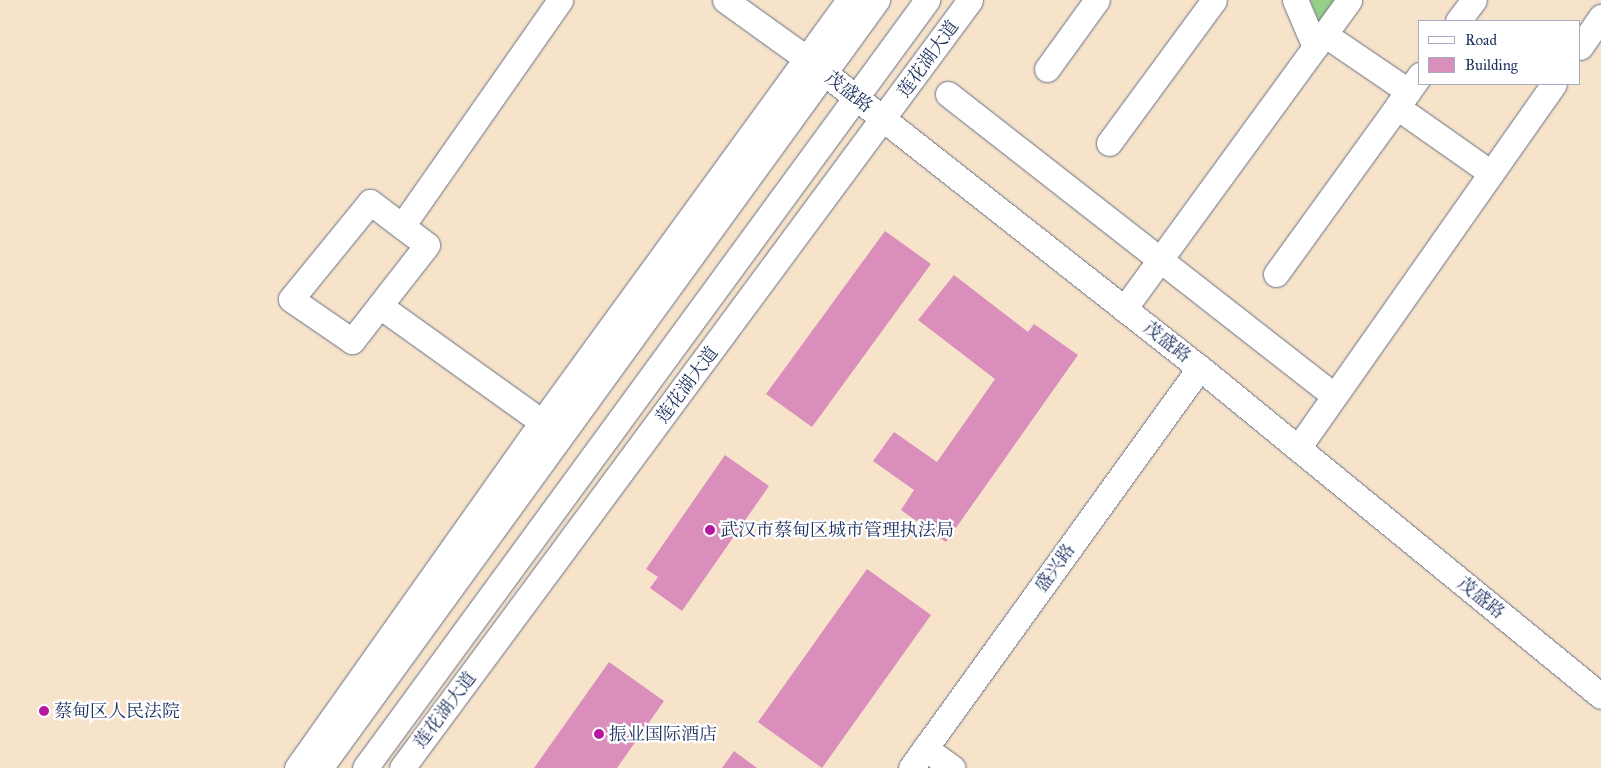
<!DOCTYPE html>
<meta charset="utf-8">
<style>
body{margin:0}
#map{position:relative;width:1601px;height:768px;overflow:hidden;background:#f6e3ca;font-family:"IM FELL Great Primer","Noto Serif SC",serif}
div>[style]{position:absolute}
.green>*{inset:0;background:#94d085}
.building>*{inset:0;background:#da8ebc}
.roads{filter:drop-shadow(0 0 1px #686e84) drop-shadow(0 0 1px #686e84)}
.minor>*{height:25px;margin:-12.5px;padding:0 12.5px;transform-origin:12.5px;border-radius:12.5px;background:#fff}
.dots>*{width:14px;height:14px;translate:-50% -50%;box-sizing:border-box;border:2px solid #fff;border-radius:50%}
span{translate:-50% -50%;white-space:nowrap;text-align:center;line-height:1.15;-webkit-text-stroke:4.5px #fff;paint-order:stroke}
.street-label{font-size:18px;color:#1b2f5e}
.poi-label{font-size:18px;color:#1b2f5e}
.left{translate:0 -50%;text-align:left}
.legend{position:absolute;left:1418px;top:20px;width:162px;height:65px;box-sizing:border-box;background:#fff;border:1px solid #a4acbf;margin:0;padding:6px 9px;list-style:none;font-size:15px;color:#1b2f5e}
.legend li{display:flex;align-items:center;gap:10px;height:25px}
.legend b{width:25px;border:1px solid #a4acbf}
</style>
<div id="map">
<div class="green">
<div style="clip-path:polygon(1310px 0,1337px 0,1320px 23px)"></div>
</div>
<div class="building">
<div style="clip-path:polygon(885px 231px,931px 264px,812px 427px,766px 394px)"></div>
<div style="clip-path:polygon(954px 275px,1028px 332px,1034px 324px,1078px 355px,946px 542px,901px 510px,914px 490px,873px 461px,894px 432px,937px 462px,995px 379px,918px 320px)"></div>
<div style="clip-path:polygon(725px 455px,769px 486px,682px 611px,650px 588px,658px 577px,646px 569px)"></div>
<div style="clip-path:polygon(867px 569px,931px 615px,822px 768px,758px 722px)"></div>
<div style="clip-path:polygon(609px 662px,664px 701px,617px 768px,534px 768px)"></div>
<div style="clip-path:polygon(734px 751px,757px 768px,722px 768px)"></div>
</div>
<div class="roads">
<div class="minor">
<div style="left:725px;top:0;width:101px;rotate:35.7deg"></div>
<div style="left:807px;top:59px;width:500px;rotate:38.2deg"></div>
<div style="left:1200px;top:368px;width:518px;rotate:39.28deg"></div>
<div style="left:1295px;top:0;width:51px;rotate:66.9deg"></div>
<div style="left:1315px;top:47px;width:13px;rotate:-58deg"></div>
<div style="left:1458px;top:21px;width:26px;rotate:-53deg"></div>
<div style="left:1324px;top:34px;width:102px;rotate:34.2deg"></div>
<div style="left:1408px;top:91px;width:19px;rotate:125deg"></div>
<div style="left:1397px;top:107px;width:115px;rotate:35.1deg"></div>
<div style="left:1580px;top:47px;width:37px;rotate:-55deg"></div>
<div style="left:1047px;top:69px;width:85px;rotate:-54.1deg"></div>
<div style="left:948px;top:94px;width:490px;rotate:38deg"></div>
<div style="left:1109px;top:143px;width:177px;rotate:-53.7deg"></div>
<div style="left:370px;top:202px;width:71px;rotate:37deg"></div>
<div style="left:427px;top:245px;width:122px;rotate:128deg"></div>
<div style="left:352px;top:341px;width:74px;rotate:-145.5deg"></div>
<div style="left:291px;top:299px;width:125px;rotate:-50.8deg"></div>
<div style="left:402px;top:226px;width:276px;rotate:-55deg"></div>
<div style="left:1276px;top:274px;width:246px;rotate:-54.1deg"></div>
<div style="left:380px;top:306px;width:199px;rotate:35.6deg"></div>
<div style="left:1124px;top:309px;width:382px;rotate:-53.9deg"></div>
<div style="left:1298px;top:448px;width:445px;rotate:-54.9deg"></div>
<div style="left:925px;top:748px;width:34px;rotate:36deg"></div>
<div style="left:297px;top:768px;width:424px;rotate:-54.7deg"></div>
<div style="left:542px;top:422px;width:522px;rotate:-53.96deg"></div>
<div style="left:320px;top:768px;width:949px;rotate:-54.05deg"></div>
<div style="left:365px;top:768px;width:952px;rotate:-53.8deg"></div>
<div style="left:402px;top:768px;width:955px;rotate:-53.51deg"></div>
<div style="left:911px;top:768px;width:493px;rotate:-54.2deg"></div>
</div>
</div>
<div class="dots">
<div style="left:710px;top:530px;background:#b5179e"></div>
<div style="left:44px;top:711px;background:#b5179e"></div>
<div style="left:599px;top:734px;background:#b5179e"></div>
</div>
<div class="street-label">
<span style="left:928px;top:59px;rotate:-54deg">莲花湖大道</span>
<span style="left:849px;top:92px;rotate:38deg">茂盛路</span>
<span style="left:1167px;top:342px;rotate:38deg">茂盛路</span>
<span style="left:687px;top:385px;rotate:-53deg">莲花湖大道</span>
<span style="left:1055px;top:568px;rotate:-54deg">盛兴路</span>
<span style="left:1481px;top:598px;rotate:39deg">茂盛路</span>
<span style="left:445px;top:710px;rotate:-53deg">莲花湖大道</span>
</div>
<div class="poi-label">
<span class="left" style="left:720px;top:530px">武汉市蔡甸区城市管理执法局</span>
<span class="left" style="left:54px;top:711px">蔡甸区人民法院</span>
<span class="left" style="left:609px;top:734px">振业国际酒店</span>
</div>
<ul class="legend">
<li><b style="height:6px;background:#fff"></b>Road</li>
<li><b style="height:14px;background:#da8ebc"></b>Building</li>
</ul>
</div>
